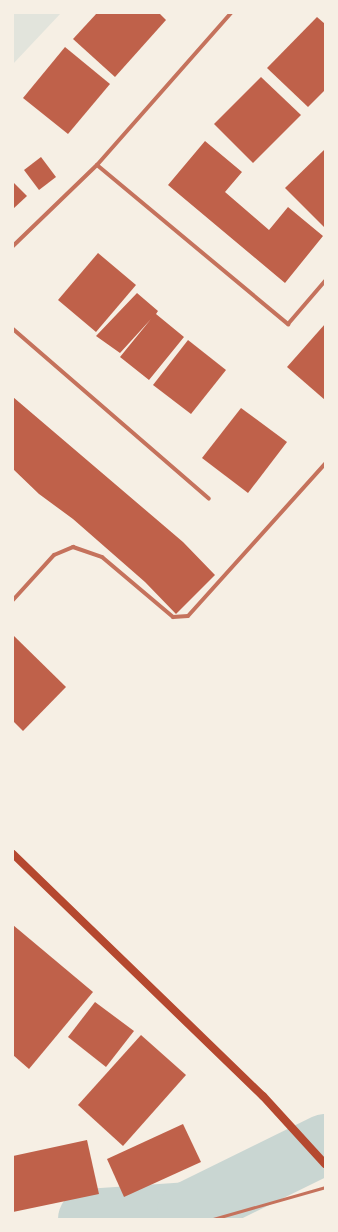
<!DOCTYPE html>
<style>
body{margin:0}
#map{position:relative;width:338px;height:1232px;overflow:hidden;background:#f6efe4;font-family:Karla,sans-serif}
div>[style]{position:absolute}
.green>*{inset:0;background:#e2e4dc}
.river>*{height:60px;margin:-30px;padding:0 30px;transform-origin:30px;border-radius:30px;background:#c9d6d2}
.building>*{inset:0;background:#bf614a}
.service>*{height:3px;margin:-1.5px;padding:0 1.5px;transform-origin:1.5px;border-radius:1.5px;background:#c5725c}
.minor>*{height:4px;margin:-2px;padding:0 2px;transform-origin:2px;border-radius:2px;background:#c5725c}
.secondary>*{height:8px;margin:-4px;padding:0 4px;transform-origin:4px;border-radius:4px;background:#b5482f}
span{translate:-50% -50%;white-space:nowrap;text-align:center;line-height:1.15;-webkit-text-stroke:3px #f6efe4;paint-order:stroke}
.frame{position:absolute;inset:0;border:14px solid #f6efe4;pointer-events:none}
</style>
<div id="map">
<div class="green">
<div style="clip-path:polygon(13px 13px,61px 13px,13px 64px)"></div>
</div>
<div class="river">
<div style="left:88px;top:1219px;width:99px;rotate:-4deg"></div>
<div style="left:187px;top:1212px;width:154px;rotate:-26.2deg"></div>
</div>
<div class="building">
<div style="clip-path:polygon(97px 13px,159px 13px,166px 20px,115px 77px,73px 39px)"></div>
<div style="clip-path:polygon(317px 17px,325px 24px,325px 90px,308px 107px,267px 68px)"></div>
<div style="clip-path:polygon(65px 47px,110px 84px,68px 134px,23px 98px)"></div>
<div style="clip-path:polygon(261px 77px,301px 115px,253px 163px,214px 124px)"></div>
<div style="clip-path:polygon(205px 141px,242px 172px,225px 192px,269px 230px,288px 207px,323px 236px,285px 283px,168px 185px)"></div>
<div style="clip-path:polygon(325px 149px,325px 228px,285px 188px)"></div>
<div style="clip-path:polygon(41px 157px,56px 177px,39px 190px,24px 170px)"></div>
<div style="clip-path:polygon(13px 182px,27px 196px,13px 209px)"></div>
<div style="clip-path:polygon(98px 253px,136px 285px,96px 332px,58px 300px)"></div>
<div style="clip-path:polygon(137px 293px,158px 311px,156px 314px,184px 337px,149px 380px,120px 357px,151px 319px,120px 353px,96px 336px)"></div>
<div style="clip-path:polygon(325px 324px,325px 400px,287px 367px)"></div>
<div style="clip-path:polygon(188px 340px,226px 370px,191px 414px,153px 385px)"></div>
<div style="clip-path:polygon(13px 397px,183px 542px,215px 575px,176px 614px,145px 582px,73px 519px,39px 494px,13px 469px)"></div>
<div style="clip-path:polygon(241px 408px,287px 442px,248px 493px,202px 458px)"></div>
<div style="clip-path:polygon(13px 635px,66px 687px,23px 731px,13px 721px)"></div>
<div style="clip-path:polygon(13px 925px,93px 992px,29px 1069px,13px 1055px)"></div>
<div style="clip-path:polygon(95px 1002px,134px 1031px,106px 1067px,68px 1037px)"></div>
<div style="clip-path:polygon(141px 1035px,186px 1075px,123px 1146px,78px 1105px)"></div>
<div style="clip-path:polygon(183px 1124px,201px 1162px,124px 1197px,107px 1159px)"></div>
<div style="clip-path:polygon(87px 1140px,99px 1194px,13px 1212px,13px 1156px)"></div>
</div>
<div class="service">
<div style="left:213px;top:1219px;width:116px;rotate:-15.9deg"></div>
</div>
<div class="minor">
<div style="left:231px;top:13px;width:203px;rotate:131.4deg"></div>
<div style="left:97px;top:165px;width:249px;rotate:39.8deg"></div>
<div style="left:288px;top:324px;width:57px;rotate:-49.3deg"></div>
<div style="left:13px;top:246px;width:117px;rotate:-44deg"></div>
<div style="left:13px;top:329px;width:259px;rotate:40.9deg"></div>
<div style="left:13px;top:600px;width:61px;rotate:-47.7deg"></div>
<div style="left:54px;top:555px;width:21px;rotate:-23deg"></div>
<div style="left:73px;top:547px;width:31px;rotate:19deg"></div>
<div style="left:102px;top:557px;width:93px;rotate:40.2deg"></div>
<div style="left:173px;top:617px;width:15px;rotate:-4deg"></div>
<div style="left:188px;top:616px;width:205px;rotate:-48deg"></div>
</div>
<div class="secondary">
<div style="left:13px;top:854px;width:348px;rotate:44.1deg"></div>
<div style="left:263px;top:1096px;width:92px;rotate:47.6deg"></div>
</div>
<div class="frame"></div>
</div>
